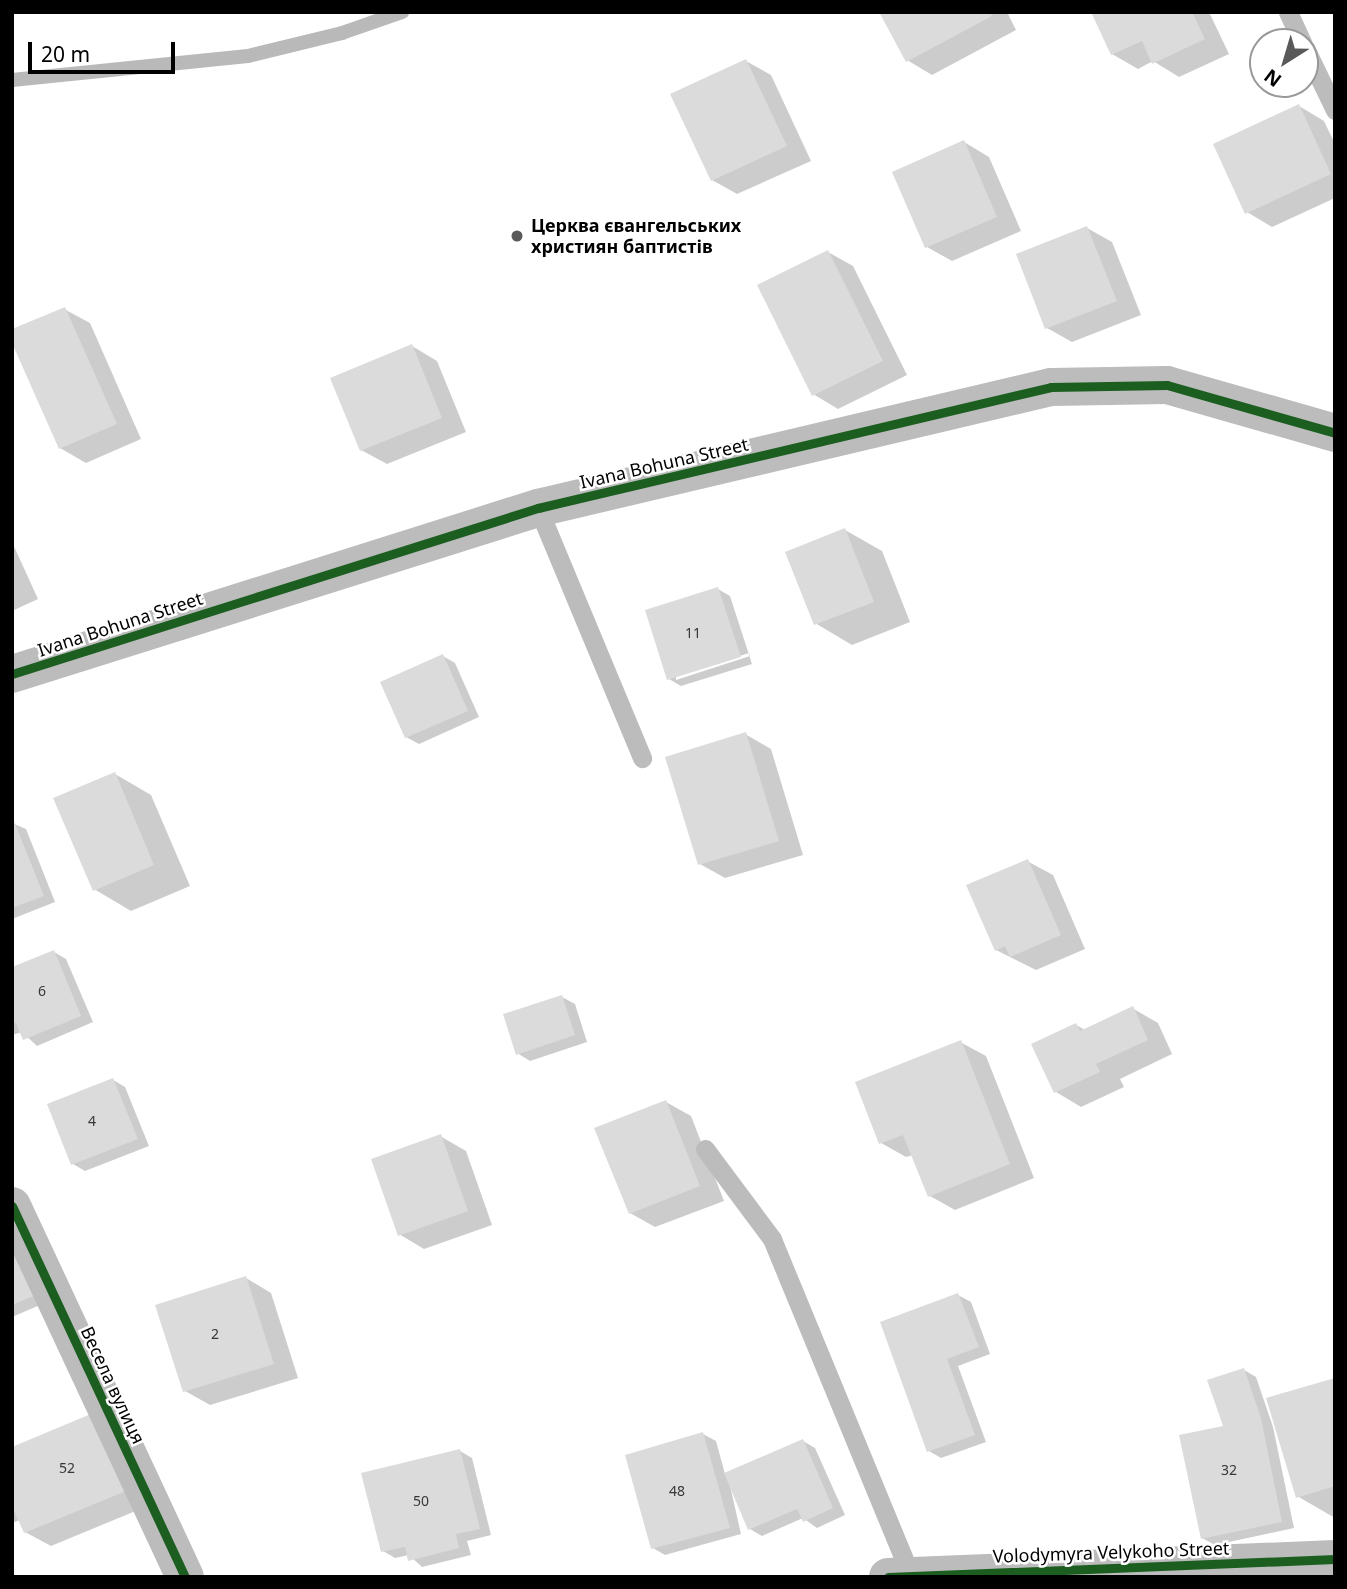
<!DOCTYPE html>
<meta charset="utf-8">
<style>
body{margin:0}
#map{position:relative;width:1347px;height:1589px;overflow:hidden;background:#fff;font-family:"Noto Sans",sans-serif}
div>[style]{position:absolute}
.shadow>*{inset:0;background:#0003}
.stream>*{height:14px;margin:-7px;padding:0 7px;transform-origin:7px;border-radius:7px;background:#b9b9b9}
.building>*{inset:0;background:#dbdbdb}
.service>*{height:19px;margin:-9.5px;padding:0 9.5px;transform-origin:9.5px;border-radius:9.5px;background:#bcbcbc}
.minor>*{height:38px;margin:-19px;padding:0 19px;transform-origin:19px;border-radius:19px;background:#bcbcbc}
.tertiary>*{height:38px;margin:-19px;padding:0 19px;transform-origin:19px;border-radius:19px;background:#bcbcbc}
.cycleway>*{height:9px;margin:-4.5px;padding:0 4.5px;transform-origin:4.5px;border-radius:4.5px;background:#1b5e20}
.dots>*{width:19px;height:19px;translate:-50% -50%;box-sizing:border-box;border:4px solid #fff;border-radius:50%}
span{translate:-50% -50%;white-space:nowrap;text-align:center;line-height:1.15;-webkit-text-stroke:5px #fff;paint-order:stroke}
.number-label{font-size:14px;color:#373737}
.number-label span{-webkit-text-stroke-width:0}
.poi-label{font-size:18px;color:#000;font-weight:700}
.left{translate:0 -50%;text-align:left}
.street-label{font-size:18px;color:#000}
.frame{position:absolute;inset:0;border:14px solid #000;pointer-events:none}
.north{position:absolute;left:1249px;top:28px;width:70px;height:70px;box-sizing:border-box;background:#fff;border:2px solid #999;border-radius:50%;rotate:217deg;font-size:19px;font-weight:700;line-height:28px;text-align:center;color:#000}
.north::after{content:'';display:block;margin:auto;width:24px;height:32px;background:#595959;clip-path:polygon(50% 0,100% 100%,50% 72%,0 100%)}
.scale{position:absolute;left:28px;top:42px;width:147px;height:32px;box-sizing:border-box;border:4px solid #000;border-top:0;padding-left:9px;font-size:21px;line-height:24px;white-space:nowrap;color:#000;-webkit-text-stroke:5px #fff;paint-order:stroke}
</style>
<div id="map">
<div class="shadow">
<div style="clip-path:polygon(881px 12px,1007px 12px,1016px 30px,932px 75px,907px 60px)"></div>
<div style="clip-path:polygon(1093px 12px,1209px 12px,1229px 54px,1179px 77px,1153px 61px,1138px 69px,1112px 54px)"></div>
<div style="clip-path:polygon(746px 61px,771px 75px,811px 161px,737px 194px,712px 180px)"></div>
<div style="clip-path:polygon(1299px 106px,1324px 121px,1335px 144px,1335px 198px,1272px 227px,1247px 212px)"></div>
<div style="clip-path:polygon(964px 142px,989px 157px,1021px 231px,952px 261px,927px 247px)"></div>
<div style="clip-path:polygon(1087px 228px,1112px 242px,1141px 315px,1072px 342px,1047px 328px)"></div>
<div style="clip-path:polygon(828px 252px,853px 266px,907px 375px,838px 409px,813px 394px)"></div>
<div style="clip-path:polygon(64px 309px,90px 323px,141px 439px,86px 463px,60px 448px)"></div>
<div style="clip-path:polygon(412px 346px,437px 361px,466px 432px,387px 464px,361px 450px)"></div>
<div style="clip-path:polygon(845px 530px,882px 551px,910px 622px,852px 645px,815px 623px)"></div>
<div style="clip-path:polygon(12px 542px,38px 599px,12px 611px)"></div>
<div style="clip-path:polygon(evenodd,718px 589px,730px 596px,752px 664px,681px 686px,669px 679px,718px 589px,749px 653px,750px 656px,676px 680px,676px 676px,749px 653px)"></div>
<div style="clip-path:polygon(443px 656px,455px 663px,479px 717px,419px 744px,406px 737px)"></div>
<div style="clip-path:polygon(745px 734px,771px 749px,803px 855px,725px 878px,700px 864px)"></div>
<div style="clip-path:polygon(115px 774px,151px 795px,190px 886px,131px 911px,94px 889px)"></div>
<div style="clip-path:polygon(12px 823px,26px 829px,55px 902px,12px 919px)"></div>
<div style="clip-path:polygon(1027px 861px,1053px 875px,1085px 949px,1036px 970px,996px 950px)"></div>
<div style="clip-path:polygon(54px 952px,66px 959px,93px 1022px,37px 1046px,22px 1032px,12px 1035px,12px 969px)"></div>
<div style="clip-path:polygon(562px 997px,575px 1004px,587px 1042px,530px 1061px,517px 1053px)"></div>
<div style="clip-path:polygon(1132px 1008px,1158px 1023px,1172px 1054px,1120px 1079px,1124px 1087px,1081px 1107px,1056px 1092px,1076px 1025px,1085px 1030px)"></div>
<div style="clip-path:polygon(960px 1042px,986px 1056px,1034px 1178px,955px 1210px,930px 1196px,913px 1155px,906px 1157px,881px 1143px)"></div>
<div style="clip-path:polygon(113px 1080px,125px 1087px,149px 1146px,85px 1171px,73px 1164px)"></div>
<div style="clip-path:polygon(666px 1102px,691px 1116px,724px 1201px,655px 1227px,630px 1213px)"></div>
<div style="clip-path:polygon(440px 1136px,466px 1151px,492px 1225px,424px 1249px,399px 1234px)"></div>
<div style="clip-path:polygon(12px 1233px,47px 1302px,12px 1317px)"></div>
<div style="clip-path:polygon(246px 1278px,271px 1293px,298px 1378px,210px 1405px,185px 1391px)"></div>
<div style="clip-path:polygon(958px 1295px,971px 1302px,990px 1354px,958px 1366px,986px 1442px,941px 1458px,929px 1451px)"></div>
<div style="clip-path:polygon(1244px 1370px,1256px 1377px,1273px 1427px,1294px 1528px,1215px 1545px,1202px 1538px,1226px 1427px)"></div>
<div style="clip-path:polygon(1335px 1380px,1335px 1518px,1297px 1496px)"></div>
<div style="clip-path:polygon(703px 1434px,716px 1441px,725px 1474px,803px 1441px,815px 1448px,845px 1515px,817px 1528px,803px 1518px,762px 1536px,750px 1529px,729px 1481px,741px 1534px,665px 1555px,653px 1548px)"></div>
<div style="clip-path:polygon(12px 1449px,155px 1503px,51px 1546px,25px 1532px,20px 1520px,12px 1523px)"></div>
<div style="clip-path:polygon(460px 1451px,472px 1458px,491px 1535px,467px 1541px,471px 1555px,422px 1567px,409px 1555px,395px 1558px,383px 1551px)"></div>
</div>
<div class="stream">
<div style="left:12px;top:80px;width:237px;rotate:-5.8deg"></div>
<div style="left:248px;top:56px;width:97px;rotate:-13.7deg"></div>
<div style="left:342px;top:33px;width:64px;rotate:-19.3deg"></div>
</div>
<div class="building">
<div style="clip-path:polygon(879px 12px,990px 12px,992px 16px,906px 62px)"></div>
<div style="clip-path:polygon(1091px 12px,1192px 12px,1205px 39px,1152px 64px,1142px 41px,1111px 55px)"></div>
<div style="clip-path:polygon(746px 59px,787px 146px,711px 181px,670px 94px)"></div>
<div style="clip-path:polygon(1299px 104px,1331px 174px,1245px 214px,1213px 144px)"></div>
<div style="clip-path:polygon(964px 140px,997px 217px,925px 248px,892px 172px)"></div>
<div style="clip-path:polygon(1087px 226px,1117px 301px,1045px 329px,1016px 254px)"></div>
<div style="clip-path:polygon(828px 250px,883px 361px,812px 396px,757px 285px)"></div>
<div style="clip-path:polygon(65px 307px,117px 424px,59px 449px,12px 343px,12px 329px)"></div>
<div style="clip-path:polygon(412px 344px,442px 418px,360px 451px,330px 378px)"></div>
<div style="clip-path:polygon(845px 528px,874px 602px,814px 625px,785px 552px)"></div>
<div style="clip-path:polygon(718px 587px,741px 657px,667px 680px,645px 610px)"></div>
<div style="clip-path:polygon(443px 654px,468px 711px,405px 738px,380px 682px)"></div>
<div style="clip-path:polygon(746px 732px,779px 841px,698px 865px,665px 757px)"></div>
<div style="clip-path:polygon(115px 772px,154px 865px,93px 891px,53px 798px)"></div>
<div style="clip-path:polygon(12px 816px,44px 896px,12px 908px)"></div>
<div style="clip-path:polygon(1028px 859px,1061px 935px,1010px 957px,1005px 946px,995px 951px,966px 885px)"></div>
<div style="clip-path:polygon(54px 950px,81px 1016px,23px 1040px,16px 1023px,12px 1024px,12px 967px)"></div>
<div style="clip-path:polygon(562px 995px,575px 1035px,516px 1055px,503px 1014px)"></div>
<div style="clip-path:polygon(1133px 1006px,1148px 1040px,1096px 1064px,1100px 1072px,1054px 1093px,1031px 1044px,1076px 1023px,1080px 1031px)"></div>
<div style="clip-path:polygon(961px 1040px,1010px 1164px,928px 1197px,903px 1135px,879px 1144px,855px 1082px)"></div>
<div style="clip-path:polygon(113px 1078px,138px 1139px,71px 1165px,47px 1104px)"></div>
<div style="clip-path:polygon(666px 1100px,700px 1186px,629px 1214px,594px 1128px)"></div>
<div style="clip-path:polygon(441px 1134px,468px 1211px,398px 1236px,371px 1159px)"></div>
<div style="clip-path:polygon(12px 1239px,36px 1295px,12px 1305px)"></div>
<div style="clip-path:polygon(246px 1276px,274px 1364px,183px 1392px,155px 1305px)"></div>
<div style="clip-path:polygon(958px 1293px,979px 1347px,947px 1359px,975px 1435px,927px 1452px,880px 1322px)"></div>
<div style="clip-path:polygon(1244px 1368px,1261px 1418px,1282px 1522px,1201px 1539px,1179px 1435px,1223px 1426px,1207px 1380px)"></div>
<div style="clip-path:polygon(1335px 1378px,1335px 1486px,1296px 1498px,1266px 1398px)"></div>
<div style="clip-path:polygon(98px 1411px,131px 1489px,24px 1533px,12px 1506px,12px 1447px)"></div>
<div style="clip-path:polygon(703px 1432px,730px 1528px,651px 1549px,625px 1455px)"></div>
<div style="clip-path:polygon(803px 1439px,833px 1508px,803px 1522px,797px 1509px,748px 1530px,724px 1473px)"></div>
<div style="clip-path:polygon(460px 1449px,480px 1529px,456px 1534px,459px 1548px,408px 1561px,405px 1547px,381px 1552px,361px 1473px)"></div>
</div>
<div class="service">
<div style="left:1288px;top:12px;width:33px;rotate:65deg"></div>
<div style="left:1305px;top:48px;width:69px;rotate:64.2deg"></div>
<div style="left:538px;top:508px;width:271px;rotate:67.4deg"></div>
<div style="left:705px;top:1149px;width:112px;rotate:53.3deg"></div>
<div style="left:772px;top:1239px;width:365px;rotate:67.6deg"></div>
</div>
<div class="minor">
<div style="left:12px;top:674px;width:552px;rotate:-17.52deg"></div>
<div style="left:538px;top:508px;width:527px;rotate:-13.27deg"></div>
<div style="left:1051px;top:387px;width:116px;rotate:-1deg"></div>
<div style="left:1167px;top:385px;width:175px;rotate:15.9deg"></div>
<div style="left:12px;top:1206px;width:409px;rotate:65deg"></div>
</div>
<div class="tertiary">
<div style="left:888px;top:1577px;width:447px;rotate:-2.3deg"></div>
</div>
<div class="cycleway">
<div style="left:12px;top:674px;width:552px;rotate:-17.52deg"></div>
<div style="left:538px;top:508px;width:527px;rotate:-13.27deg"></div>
<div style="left:1051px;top:387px;width:116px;rotate:-1deg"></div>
<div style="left:1167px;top:385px;width:175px;rotate:15.9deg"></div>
<div style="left:12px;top:1206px;width:409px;rotate:65deg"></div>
<div style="left:888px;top:1577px;width:447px;rotate:-2.3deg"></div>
</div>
<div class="dots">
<div style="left:517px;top:236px;background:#595959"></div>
</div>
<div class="number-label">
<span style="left:693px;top:633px">11</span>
<span style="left:42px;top:991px">6</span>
<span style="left:92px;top:1121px">4</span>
<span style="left:215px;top:1334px">2</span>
<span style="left:67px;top:1468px">52</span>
<span style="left:1229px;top:1470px">32</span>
<span style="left:677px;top:1491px">48</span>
<span style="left:421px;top:1501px">50</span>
</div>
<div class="poi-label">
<span class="left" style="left:531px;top:236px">Церква євангельських<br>християн баптистів</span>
</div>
<div class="street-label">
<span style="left:664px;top:463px;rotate:-13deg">Ivana Bohuna Street</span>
<span style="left:120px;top:624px;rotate:-18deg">Ivana Bohuna Street</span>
<span style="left:113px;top:1385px;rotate:65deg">Весела вулиця</span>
<span style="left:1111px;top:1552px;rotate:-2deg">Volodymyra Velykoho Street</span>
</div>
<div class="frame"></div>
<div class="north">N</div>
<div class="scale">20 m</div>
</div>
